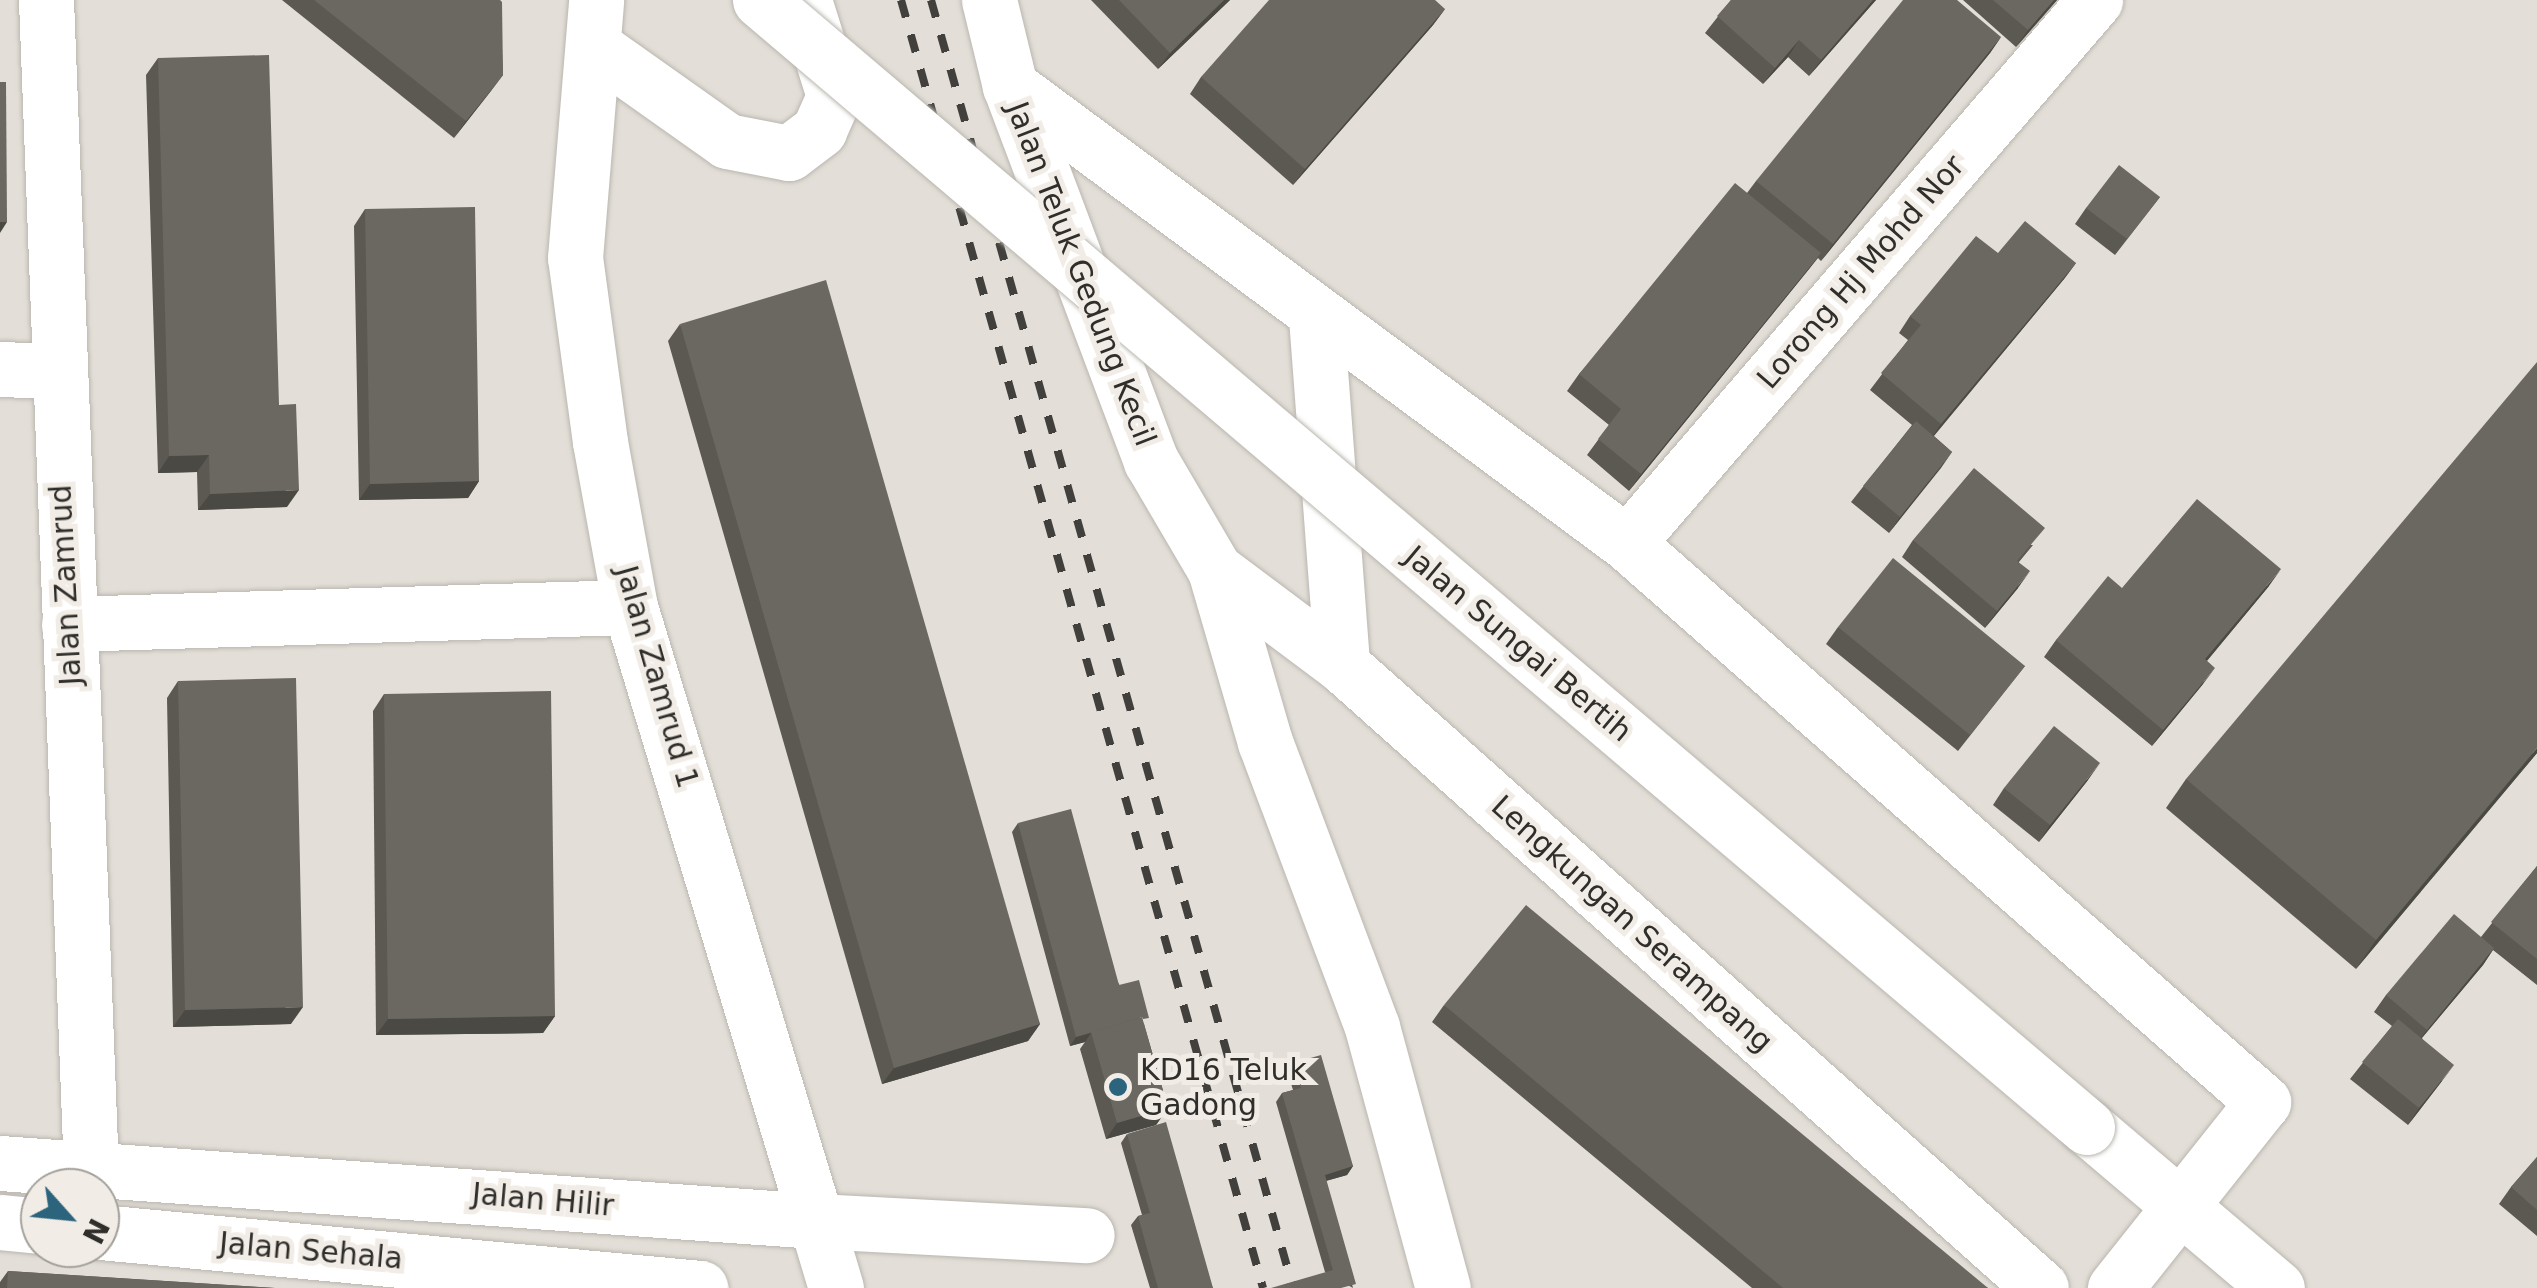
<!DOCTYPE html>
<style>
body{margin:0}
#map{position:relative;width:2537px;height:1288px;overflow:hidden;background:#e3dfd8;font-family:"DejaVu Sans",sans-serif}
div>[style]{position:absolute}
.roads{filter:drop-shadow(0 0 2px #bab6af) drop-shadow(0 0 2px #bab6af)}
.minor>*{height:55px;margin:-27.5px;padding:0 27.5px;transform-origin:27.5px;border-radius:27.5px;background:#fff}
.tertiary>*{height:55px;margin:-27.5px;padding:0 27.5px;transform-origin:27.5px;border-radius:27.5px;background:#fff}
.primary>*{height:55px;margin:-27.5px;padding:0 27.5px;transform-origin:27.5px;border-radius:27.5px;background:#fff}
.rail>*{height:8px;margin-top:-4px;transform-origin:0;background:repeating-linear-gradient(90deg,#42403d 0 18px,transparent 0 36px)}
.bridges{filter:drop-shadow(0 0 2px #bab6af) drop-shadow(0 0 2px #bab6af)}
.primary-bridge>*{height:55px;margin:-27.5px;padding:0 27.5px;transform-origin:27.5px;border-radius:27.5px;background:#fff}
.wall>*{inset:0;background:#5c5953}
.shaded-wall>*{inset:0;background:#4b4944}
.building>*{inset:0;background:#6b6861}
.dots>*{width:28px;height:28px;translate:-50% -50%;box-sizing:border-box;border:5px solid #f1ece5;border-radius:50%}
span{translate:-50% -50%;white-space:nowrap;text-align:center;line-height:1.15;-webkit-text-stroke:10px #f1ece5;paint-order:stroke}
.street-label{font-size:30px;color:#2f2e2b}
.poi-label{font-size:30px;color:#2f2e2b}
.left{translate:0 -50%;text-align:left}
.north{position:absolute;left:20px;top:1168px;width:100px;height:100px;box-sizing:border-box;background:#f1ece5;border:2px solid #a3a09b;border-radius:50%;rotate:117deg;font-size:28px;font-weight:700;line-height:40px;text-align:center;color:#2f2e2b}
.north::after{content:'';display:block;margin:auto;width:35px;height:45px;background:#2c647e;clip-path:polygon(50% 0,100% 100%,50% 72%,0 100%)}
</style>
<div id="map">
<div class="roads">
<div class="minor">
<div style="left:46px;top:0;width:1172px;rotate:87.8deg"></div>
<div style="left:989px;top:0;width:89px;rotate:76.3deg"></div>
<div style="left:1010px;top:86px;width:401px;rotate:69.4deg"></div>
<div style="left:1151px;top:461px;width:126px;rotate:59.6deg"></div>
<div style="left:1215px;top:570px;width:159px;rotate:36.8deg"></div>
<div style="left:1342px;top:665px;width:936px;rotate:41.71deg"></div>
<div style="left:593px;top:46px;width:164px;rotate:35.3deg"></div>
<div style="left:727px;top:141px;width:63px;rotate:11deg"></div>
<div style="left:789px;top:153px;width:38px;rotate:-37deg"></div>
<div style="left:819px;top:130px;width:37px;rotate:-66deg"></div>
<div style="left:834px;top:96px;width:101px;rotate:-107.4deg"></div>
<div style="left:1010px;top:86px;width:768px;rotate:36.53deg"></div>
<div style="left:1627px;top:543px;width:847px;rotate:41.31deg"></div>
<div style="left:2263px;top:1102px;width:238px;rotate:128.5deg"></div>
<div style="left:1316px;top:317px;width:349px;rotate:85.7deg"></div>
<div style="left:0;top:369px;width:54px;rotate:2.1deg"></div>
<div style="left:1627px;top:543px;width:717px;rotate:-49.24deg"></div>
<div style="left:1215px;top:570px;width:179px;rotate:73.8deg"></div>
<div style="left:1265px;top:742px;width:304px;rotate:69.4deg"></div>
<div style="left:1372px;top:1027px;width:270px;rotate:74.8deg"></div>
<div style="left:69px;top:624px;width:561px;rotate:-1.74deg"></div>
<div style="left:0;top:1222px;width:40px;rotate:5.7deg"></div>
<div style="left:100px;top:1232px;width:603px;rotate:5.33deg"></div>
<div style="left:836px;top:1288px;width:70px;rotate:-106.6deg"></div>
<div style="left:816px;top:1221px;width:271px;rotate:3deg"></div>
</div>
<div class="tertiary">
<div style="left:0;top:1163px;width:818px;rotate:4.07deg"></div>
<div style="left:816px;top:1221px;width:642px;rotate:-106.85deg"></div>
<div style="left:630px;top:607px;width:168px;rotate:-100.3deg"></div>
<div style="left:600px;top:442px;width:186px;rotate:-97.7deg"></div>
<div style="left:575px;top:258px;width:259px;rotate:-85.3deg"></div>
</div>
<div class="primary">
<div style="left:2087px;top:1127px;width:249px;rotate:40.3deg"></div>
</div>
</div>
<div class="rail">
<div style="left:901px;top:0;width:1338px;rotate:74.3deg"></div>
<div style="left:931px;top:0;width:1338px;rotate:74.3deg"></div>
</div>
<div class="bridges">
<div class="primary-bridge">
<div style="left:760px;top:0;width:1741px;rotate:40.34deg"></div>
</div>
</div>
<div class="wall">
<div style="clip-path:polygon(282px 0,500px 0,503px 75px,454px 138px)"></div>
<div style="clip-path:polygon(1091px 0,1230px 0,1158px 69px)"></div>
<div style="clip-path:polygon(1731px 0,1876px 0,1809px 76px,1788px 57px,1763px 84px,1705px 33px)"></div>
<div style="clip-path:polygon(1963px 0,2057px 0,2016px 47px)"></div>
<div style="clip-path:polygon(1445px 9px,1433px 25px,1293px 185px,1190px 94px,1201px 77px)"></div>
<div style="clip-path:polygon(2001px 37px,1990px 53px,1821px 261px,1818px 258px,1629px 491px,1587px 455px,1609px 425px,1567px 391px,1579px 374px,1747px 193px,1756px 181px)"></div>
<div style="clip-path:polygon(158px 58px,279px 405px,287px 507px,198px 510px,197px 472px,158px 473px,146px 75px)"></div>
<div style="clip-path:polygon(2160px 197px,2115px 255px,2075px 224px,2086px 208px)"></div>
<div style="clip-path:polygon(365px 209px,479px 481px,468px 498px,359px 500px,354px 226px)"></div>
<div style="clip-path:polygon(1998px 253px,2076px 263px,2064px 279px,1934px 436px,1952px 452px,1889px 533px,1851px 502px,1912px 425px,1870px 390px,1908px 340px,1899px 333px,1910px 316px)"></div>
<div style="clip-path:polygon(680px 324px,1040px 1024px,1028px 1041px,882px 1084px,668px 341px)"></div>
<div style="clip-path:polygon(1913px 540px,2033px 545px,2019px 562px,2018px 588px,1985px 628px,1902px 557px)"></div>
<div style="clip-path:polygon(2269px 586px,2207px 661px,2203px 684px,2152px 746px,2044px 657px,2056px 640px,2122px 588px)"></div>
<div style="clip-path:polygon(1838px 627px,2025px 666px,1958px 751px,1826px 644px)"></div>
<div style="clip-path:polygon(178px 681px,291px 1024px,173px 1027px,167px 698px)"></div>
<div style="clip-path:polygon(384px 694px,555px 1016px,543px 1033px,376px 1035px,373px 711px)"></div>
<div style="clip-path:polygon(2537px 753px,2356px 969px,2166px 808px,2186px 779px)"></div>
<div style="clip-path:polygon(2088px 780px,2039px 842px,1993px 805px,2004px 788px)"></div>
<div style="clip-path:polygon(1018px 823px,1144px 1024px,1168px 1108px,1156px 1125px,1106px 1139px,1080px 1049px,1085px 1042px,1070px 1046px,1012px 832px)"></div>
<div style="clip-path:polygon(2537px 866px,2537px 985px,2493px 950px,2483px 965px,2422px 1038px,2442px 1081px,2408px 1125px,2350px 1079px,2392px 1026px,2374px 1012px,2386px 995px,2481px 937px)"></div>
<div style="clip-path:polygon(1444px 1005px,1988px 1288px,1752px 1288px,1432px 1022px)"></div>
<div style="clip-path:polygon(1293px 1063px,1353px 1166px,1347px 1175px,1326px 1181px,1353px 1288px,1325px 1272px,1276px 1102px,1282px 1093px,1293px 1090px,1287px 1071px)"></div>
<div style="clip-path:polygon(1127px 1134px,1213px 1288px,1150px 1288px,1131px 1225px,1138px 1216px,1142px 1215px,1121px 1143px)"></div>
<div style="clip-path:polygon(2537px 1157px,2537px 1236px,2499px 1204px,2511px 1187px)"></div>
<div style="clip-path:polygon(8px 1271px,275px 1288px,0 1288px,0 1282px)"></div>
</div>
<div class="shaded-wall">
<div style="clip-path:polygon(1224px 0,1230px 0,1158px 69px,1170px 53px)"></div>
<div style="clip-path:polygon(1873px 0,1876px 0,1809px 76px,1821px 60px)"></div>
<div style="clip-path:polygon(2054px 0,2057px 0,2016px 47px,2028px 30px)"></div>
<div style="clip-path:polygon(1445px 9px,1433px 25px,1293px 185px,1305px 169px)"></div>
<div style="clip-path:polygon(2001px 37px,1990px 53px,1821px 261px,1833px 244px)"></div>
<div style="clip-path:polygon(1799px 40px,1788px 57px,1763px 84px,1775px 68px)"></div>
<div style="clip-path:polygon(503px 75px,491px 91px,454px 138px,466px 121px)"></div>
<div style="clip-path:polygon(0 222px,7px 222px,0 233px)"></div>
<div style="clip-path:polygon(1821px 253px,1809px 269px,1629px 491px,1641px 474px)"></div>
<div style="clip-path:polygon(2076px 263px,2064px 279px,1930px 440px,1941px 424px)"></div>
<div style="clip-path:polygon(1952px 452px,1941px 468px,1889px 533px,1900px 517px)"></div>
<div style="clip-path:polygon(209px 455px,197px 472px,158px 473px,169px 456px)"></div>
<div style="clip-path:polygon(479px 481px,468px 498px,359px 500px,370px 484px)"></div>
<div style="clip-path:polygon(299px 490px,287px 507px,198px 510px,210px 494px)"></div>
<div style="clip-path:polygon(2281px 569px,2269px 586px,2194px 676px,2205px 659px)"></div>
<div style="clip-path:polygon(2030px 571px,2018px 588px,1985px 628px,1997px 611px)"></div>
<div style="clip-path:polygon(2215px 668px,2203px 684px,2152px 746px,2163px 730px)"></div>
<div style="clip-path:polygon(2537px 748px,2537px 753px,2356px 969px,2376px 940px)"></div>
<div style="clip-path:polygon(2100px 763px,2088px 780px,2039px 842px,2050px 825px)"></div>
<div style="clip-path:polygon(2494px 948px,2483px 965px,2415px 1046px,2427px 1030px)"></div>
<div style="clip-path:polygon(303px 1007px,291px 1024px,173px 1027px,185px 1010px)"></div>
<div style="clip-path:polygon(555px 1016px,543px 1033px,376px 1035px,388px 1019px)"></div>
<div style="clip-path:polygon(1040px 1024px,1028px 1041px,882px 1084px,894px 1068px)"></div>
<div style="clip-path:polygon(1091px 1033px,1085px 1042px,1070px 1046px,1076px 1037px)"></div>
<div style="clip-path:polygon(2454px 1065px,2442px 1081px,2408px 1125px,2419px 1108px)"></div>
<div style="clip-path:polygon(1168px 1108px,1156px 1125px,1106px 1139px,1117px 1123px)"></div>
<div style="clip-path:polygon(1353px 1166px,1347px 1175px,1318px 1183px,1325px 1175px)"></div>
</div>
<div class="building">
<div style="clip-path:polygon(314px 0,500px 0,502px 2px,503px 75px,466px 121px)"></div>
<div style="clip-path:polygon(1119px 0,1224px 0,1170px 53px)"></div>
<div style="clip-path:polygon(1269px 0,1435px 0,1445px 9px,1305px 169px,1201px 77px)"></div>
<div style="clip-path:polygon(1731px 0,1873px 0,1821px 60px,1799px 40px,1775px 68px,1717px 16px)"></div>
<div style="clip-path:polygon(1903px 0,1957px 0,2001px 37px,1833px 244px,1756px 181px)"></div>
<div style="clip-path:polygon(1993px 0,2054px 0,2028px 30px)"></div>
<div style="clip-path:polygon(269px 55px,279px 405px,296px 404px,299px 490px,210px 494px,209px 455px,169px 456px,158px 58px)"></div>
<div style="clip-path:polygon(0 82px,6px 82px,7px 222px,0 222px)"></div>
<div style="clip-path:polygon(2119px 165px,2160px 197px,2127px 239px,2086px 208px)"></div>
<div style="clip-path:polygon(1735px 183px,1821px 253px,1641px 474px,1598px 439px,1621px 409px,1579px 374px)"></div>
<div style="clip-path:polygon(475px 207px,479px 481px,370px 484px,365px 209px)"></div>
<div style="clip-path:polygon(2025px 221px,2076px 263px,1941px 424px,1881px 373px,1921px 325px,1910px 316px,1976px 236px,1998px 253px)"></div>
<div style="clip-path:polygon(826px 280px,1040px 1024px,894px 1068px,680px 324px)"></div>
<div style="clip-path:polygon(2537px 362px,2537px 748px,2376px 940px,2186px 779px)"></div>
<div style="clip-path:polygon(1916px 421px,1952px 452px,1900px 517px,1863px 486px)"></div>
<div style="clip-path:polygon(1974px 468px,2045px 528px,2017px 561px,2030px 571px,1997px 611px,1913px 540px)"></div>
<div style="clip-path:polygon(2197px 499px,2281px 569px,2205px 659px,2215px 668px,2163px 730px,2056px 640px,2108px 576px,2122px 588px)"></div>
<div style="clip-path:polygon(1893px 558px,2025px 666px,1970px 735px,1838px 627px)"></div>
<div style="clip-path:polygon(296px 678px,303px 1007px,185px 1010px,178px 681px)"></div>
<div style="clip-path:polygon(551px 691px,555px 1016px,388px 1019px,384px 694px)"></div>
<div style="clip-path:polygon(2054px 726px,2100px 763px,2050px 825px,2004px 788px)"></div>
<div style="clip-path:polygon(1071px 809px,1119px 985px,1139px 980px,1149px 1018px,1143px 1019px,1142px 1017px,1076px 1037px,1018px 823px)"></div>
<div style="clip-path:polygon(2537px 866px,2537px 959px,2491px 922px)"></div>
<div style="clip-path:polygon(1526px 905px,1988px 1288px,1783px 1288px,1444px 1005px)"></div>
<div style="clip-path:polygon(2454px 914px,2494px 948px,2427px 1030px,2386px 995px)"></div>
<div style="clip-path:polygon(1142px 1017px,1168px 1108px,1117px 1123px,1091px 1032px)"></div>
<div style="clip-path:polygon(2398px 1019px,2454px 1065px,2419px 1108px,2362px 1062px)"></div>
<div style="clip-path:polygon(1321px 1055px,1353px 1166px,1325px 1175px,1356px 1284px,1341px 1288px,1271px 1288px,1333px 1270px,1282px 1093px,1301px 1088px,1293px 1063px)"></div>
<div style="clip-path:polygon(1166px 1122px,1213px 1288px,1158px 1288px,1138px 1216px,1150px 1213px,1127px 1134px)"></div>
<div style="clip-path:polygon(2537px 1157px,2537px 1210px,2511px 1187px)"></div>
<div style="clip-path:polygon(8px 1271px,275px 1288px,7px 1288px)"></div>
</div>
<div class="dots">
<div style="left:1118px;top:1087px;background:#2c647e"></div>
</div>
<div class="street-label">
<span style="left:1861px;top:272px;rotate:-49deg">Lorong Hj Mohd Nor</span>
<span style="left:1081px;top:274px;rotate:69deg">Jalan Teluk Gedung Kecil</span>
<span style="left:66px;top:585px;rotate:-93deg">Jalan Zamrud</span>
<span style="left:1518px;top:644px;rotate:40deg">Jalan Sungai Bertih</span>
<span style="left:657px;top:677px;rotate:74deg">Jalan Zamrud 1</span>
<span style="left:1632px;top:924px;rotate:42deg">Lengkungan Serampang</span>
<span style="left:543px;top:1200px;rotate:5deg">Jalan Hilir</span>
<span style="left:311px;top:1251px;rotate:5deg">Jalan Sehala</span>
</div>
<div class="poi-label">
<span class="left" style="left:1140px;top:1087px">KD16 Teluk<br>Gadong</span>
</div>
<div class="north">N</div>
</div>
